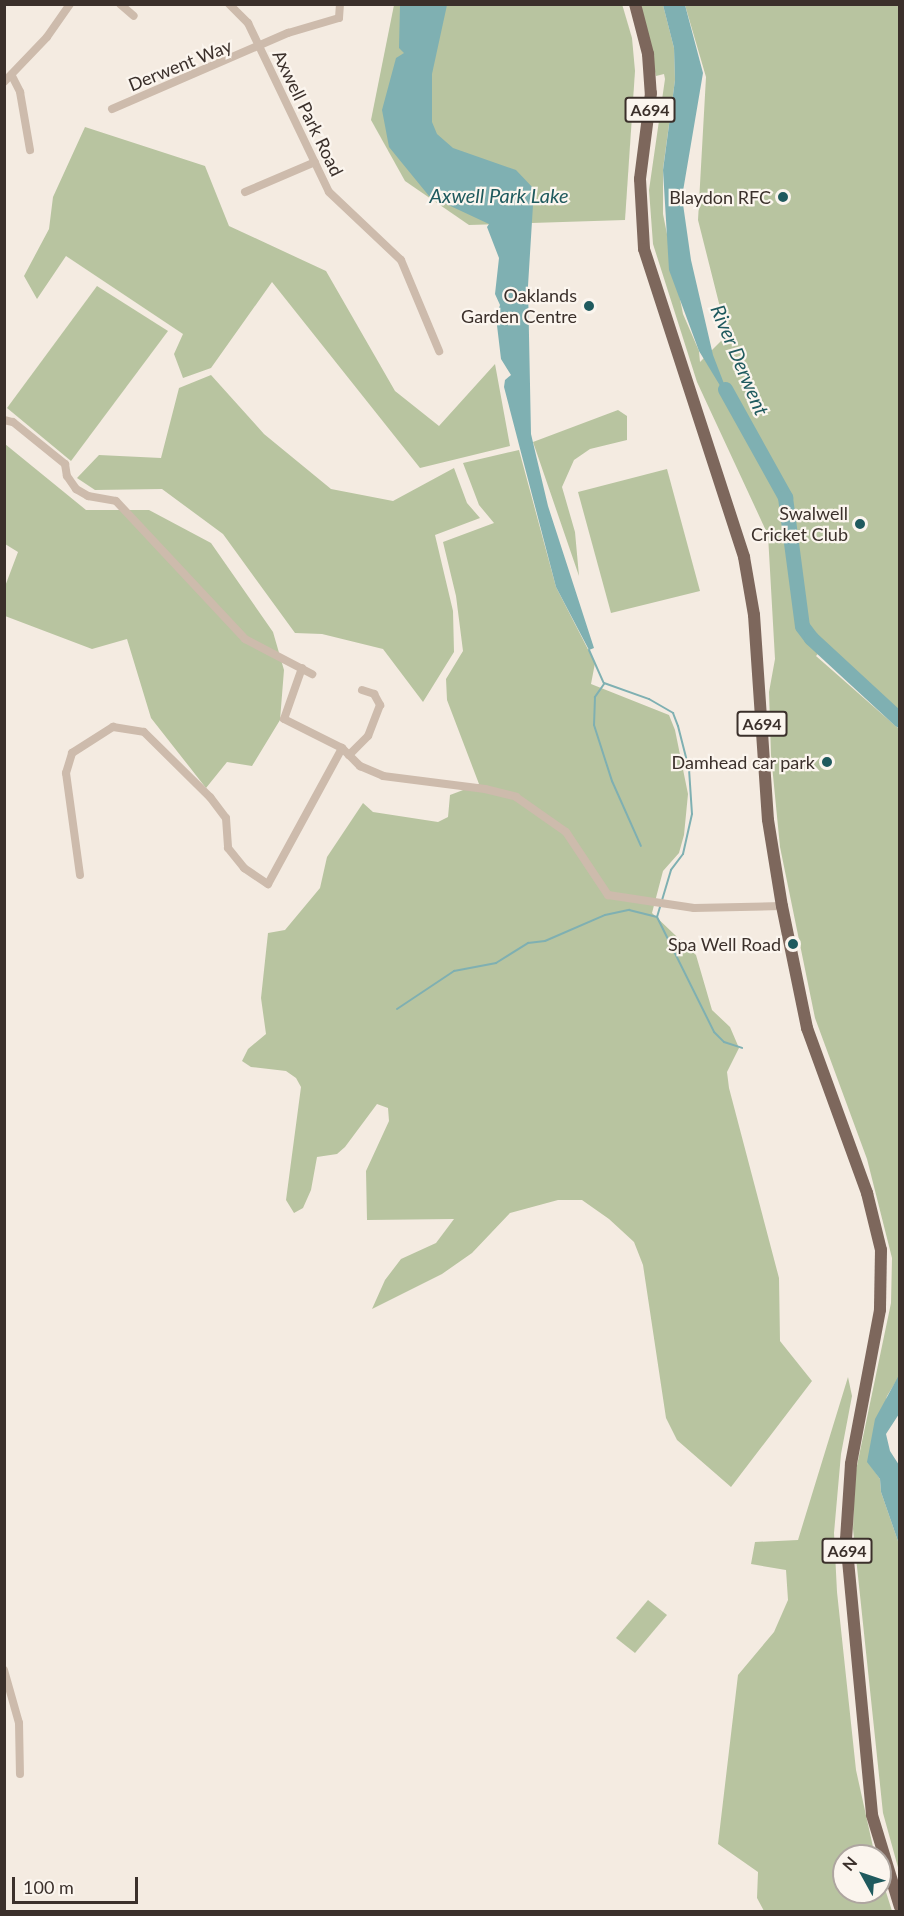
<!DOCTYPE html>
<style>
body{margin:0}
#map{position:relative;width:904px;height:1916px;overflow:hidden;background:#f4ebe1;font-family:Lato,sans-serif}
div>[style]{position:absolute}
.green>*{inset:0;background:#b8c4a0}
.water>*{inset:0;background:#7fb0b2}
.stream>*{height:2px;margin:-1px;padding:0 1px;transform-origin:1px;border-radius:1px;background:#7fb0b2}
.river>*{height:15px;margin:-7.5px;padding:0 7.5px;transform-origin:7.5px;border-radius:7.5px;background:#7fb0b2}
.minor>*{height:8px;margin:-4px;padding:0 4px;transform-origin:4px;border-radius:4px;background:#cdbbac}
.primary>*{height:12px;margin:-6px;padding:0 6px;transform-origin:6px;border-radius:6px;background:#7d675c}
.dots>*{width:16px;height:16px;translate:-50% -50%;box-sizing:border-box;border:3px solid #fbf5ee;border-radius:50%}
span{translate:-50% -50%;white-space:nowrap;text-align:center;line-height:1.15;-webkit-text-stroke:4.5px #fbf5ee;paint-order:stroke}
.shield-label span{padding:2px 4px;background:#fbf5ee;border:2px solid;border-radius:4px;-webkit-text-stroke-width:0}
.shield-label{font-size:16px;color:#3b302b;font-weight:700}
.street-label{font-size:18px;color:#3b302b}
.poi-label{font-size:18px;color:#3b302b}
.right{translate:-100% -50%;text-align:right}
.water-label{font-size:20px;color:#1f5a5e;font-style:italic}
.frame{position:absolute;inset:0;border:6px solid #3b302b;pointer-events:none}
.north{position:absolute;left:832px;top:1844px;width:60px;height:60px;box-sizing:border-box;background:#fbf5ee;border:2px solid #aea6a0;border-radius:50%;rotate:310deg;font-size:16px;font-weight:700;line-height:24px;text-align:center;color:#3b302b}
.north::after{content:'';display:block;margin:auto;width:21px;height:27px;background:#1f5a5e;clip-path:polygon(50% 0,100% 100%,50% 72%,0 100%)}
.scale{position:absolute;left:12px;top:1877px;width:126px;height:27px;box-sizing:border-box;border:3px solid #3b302b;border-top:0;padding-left:8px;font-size:18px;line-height:21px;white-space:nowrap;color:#3b302b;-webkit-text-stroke:4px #fbf5ee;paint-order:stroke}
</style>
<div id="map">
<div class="green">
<div style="clip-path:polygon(394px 5px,622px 4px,632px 38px,635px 71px,625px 220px,469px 225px,405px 181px,371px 120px)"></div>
<div style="clip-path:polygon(641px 5px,663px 5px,674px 48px,675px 80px,663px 169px,663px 214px,683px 314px,699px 351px,700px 362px,727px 335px,698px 220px,706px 77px,685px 5px,899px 5px,899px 711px,827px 644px,816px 656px,899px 729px,900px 1375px,887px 1396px,868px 1462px,880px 1479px,881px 1492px,899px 1544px,899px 1871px,883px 1813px,853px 1529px,855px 1475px,891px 1303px,892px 1258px,867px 1159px,815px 1018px,780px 847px,771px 755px,769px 692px,775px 659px,768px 535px,697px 382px,653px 244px,649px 190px,665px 79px,664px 74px,656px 76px)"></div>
<div style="clip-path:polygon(85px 127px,205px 166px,229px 226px,326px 271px,395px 391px,439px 426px,495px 364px,510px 446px,420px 468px,272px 282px,211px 368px,183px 378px,174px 354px,183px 334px,66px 256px,37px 299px,24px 276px,49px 229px,53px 197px)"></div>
<div style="clip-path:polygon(97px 286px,168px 331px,71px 461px,7px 408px)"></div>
<div style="clip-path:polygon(211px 375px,264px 434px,331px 489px,393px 501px,454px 468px,467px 503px,480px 518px,435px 535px,453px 611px,454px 652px,423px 702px,383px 649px,322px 634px,295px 633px,223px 534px,162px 489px,95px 490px,77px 478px,99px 455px,161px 458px,179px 388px)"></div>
<div style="clip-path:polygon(618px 410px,627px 416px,627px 440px,590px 449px,574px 460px,562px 487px,575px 532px,579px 576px,533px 442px)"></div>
<div style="clip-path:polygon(5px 444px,86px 510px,149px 510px,211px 543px,273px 632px,284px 670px,280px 720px,252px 766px,227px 762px,206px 788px,151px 718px,127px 639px,92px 649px,5px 616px,4px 589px,18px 552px,5px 544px)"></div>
<div style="clip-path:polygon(519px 450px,556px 587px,595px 663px,591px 684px,669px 715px,675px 730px,688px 794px,684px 835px,679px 853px,663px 871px,652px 913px,696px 955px,712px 1010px,730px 1027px,739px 1048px,727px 1072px,729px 1088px,779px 1278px,780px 1341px,812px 1381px,731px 1487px,677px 1440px,666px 1418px,643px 1265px,634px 1242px,609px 1219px,582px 1200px,558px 1200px,510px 1213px,472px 1253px,442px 1274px,372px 1309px,385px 1280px,401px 1259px,436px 1243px,454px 1219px,367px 1220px,366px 1171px,389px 1121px,388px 1108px,377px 1104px,345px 1147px,337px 1154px,317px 1157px,311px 1190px,303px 1208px,294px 1213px,286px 1200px,301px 1087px,296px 1078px,286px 1071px,251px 1067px,242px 1061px,248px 1049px,266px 1034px,261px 998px,268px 933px,285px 930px,320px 888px,327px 857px,363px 803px,373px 812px,438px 822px,448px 817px,450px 795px,479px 784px,447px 700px,446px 679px,463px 651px,456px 596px,443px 542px,494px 523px,479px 505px,463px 463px)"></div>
<div style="clip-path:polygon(667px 469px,700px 591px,611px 613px,578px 492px)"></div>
<div style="clip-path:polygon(848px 1377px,852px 1396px,841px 1454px,834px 1533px,837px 1592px,856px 1770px,875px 1856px,844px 1856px,844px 1892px,880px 1892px,880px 1873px,892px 1911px,764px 1911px,757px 1898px,758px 1872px,718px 1844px,738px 1675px,774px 1632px,788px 1600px,786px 1570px,751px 1564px,755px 1542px,798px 1540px)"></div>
<div style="clip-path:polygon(648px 1600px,667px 1615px,635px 1653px,616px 1638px)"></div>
</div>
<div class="water">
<div style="clip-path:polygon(400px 5px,447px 5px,432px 74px,432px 122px,437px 134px,453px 148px,516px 170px,534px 189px,528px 286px,531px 434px,548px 506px,594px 648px,589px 650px,556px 587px,504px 387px,505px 380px,511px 375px,501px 359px,496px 317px,500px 305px,495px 294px,499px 258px,487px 227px,489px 224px,429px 196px,389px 147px,382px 110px,396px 58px,404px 53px,399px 48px)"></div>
<div style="clip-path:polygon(663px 5px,685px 5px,703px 73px,682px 197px,691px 260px,713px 355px,733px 407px,699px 351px,669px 270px,663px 170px,675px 80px,674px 48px)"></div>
<div style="clip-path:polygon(899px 1375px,899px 1414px,886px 1434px,890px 1451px,899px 1465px,899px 1544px,881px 1492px,880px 1479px,867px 1462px,875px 1419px)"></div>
</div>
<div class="stream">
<div style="left:589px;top:650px;width:36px;rotate:66deg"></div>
<div style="left:604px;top:683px;width:48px;rotate:19.6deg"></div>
<div style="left:649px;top:699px;width:28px;rotate:30deg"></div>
<div style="left:673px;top:713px;width:14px;rotate:69deg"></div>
<div style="left:678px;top:726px;width:44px;rotate:75.7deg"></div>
<div style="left:689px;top:769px;width:45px;rotate:86.2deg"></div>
<div style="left:692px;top:814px;width:41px;rotate:102.7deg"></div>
<div style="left:683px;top:854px;width:20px;rotate:127deg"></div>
<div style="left:671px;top:870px;width:49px;rotate:106.6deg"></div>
<div style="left:657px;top:917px;width:128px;rotate:63.6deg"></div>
<div style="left:714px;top:1032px;width:14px;rotate:45deg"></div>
<div style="left:724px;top:1042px;width:19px;rotate:18deg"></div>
<div style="left:604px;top:684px;width:16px;rotate:125deg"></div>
<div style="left:595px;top:697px;width:28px;rotate:92deg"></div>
<div style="left:594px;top:725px;width:59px;rotate:72.2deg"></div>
<div style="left:612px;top:781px;width:71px;rotate:66deg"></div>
<div style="left:397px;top:1009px;width:69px;rotate:-33.7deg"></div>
<div style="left:454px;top:971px;width:43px;rotate:-10.8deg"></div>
<div style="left:496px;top:963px;width:38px;rotate:-32deg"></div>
<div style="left:528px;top:943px;width:17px;rotate:-7deg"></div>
<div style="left:545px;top:941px;width:65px;rotate:-23.4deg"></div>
<div style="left:605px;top:915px;width:25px;rotate:-12deg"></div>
<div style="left:629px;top:910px;width:29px;rotate:14deg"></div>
</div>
<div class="river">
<div style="left:725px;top:389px;width:124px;rotate:60.9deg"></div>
<div style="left:785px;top:497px;width:130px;rotate:82.5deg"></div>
<div style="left:802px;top:626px;width:15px;rotate:53deg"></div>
<div style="left:811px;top:638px;width:121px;rotate:42.7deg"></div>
</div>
<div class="minor">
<div style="left:120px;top:4px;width:18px;rotate:41deg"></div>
<div style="left:229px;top:4px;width:27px;rotate:45deg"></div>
<div style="left:248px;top:23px;width:187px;rotate:64.4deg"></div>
<div style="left:329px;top:192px;width:99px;rotate:43.4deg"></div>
<div style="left:401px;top:260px;width:99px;rotate:67.3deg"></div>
<div style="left:12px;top:76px;width:18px;rotate:63deg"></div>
<div style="left:20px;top:92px;width:59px;rotate:80.2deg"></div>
<div style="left:4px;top:82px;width:62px;rotate:-46.3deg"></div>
<div style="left:47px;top:37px;width:40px;rotate:-55.1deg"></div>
<div style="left:112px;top:109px;width:192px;rotate:-23.4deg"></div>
<div style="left:288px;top:33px;width:53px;rotate:-16.4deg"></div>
<div style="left:339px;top:18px;width:14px;rotate:-86deg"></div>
<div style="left:245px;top:192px;width:76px;rotate:-23.2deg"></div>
<div style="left:4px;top:420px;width:9px;rotate:13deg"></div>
<div style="left:13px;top:422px;width:67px;rotate:38.9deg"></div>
<div style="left:65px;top:464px;width:12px;rotate:81deg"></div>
<div style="left:67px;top:476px;width:16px;rotate:55deg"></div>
<div style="left:76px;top:489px;width:14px;rotate:30deg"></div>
<div style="left:88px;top:496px;width:28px;rotate:10deg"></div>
<div style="left:116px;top:501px;width:189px;rotate:46.9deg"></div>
<div style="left:245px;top:639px;width:76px;rotate:27.6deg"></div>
<div style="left:302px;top:668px;width:54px;rotate:109.4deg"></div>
<div style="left:284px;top:719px;width:65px;rotate:26.6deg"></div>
<div style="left:362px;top:690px;width:13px;rotate:18deg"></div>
<div style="left:374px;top:694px;width:13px;rotate:61deg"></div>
<div style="left:380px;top:705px;width:33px;rotate:111deg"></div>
<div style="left:368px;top:736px;width:27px;rotate:135deg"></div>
<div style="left:349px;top:755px;width:16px;rotate:45deg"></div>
<div style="left:360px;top:766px;width:25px;rotate:23deg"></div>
<div style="left:383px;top:776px;width:103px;rotate:7.3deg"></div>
<div style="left:485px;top:789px;width:32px;rotate:14deg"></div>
<div style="left:516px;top:797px;width:61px;rotate:35deg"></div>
<div style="left:566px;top:832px;width:76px;rotate:56.3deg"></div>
<div style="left:608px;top:895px;width:87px;rotate:8.6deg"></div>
<div style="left:694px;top:908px;width:88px;rotate:-1.3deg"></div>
<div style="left:80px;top:875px;width:103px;rotate:-97.8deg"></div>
<div style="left:66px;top:773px;width:21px;rotate:-73deg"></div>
<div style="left:72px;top:753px;width:49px;rotate:-32.4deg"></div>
<div style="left:113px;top:727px;width:31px;rotate:9deg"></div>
<div style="left:144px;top:732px;width:93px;rotate:44.6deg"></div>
<div style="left:210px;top:797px;width:26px;rotate:53deg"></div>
<div style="left:226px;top:818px;width:30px;rotate:86deg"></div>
<div style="left:228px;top:848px;width:26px;rotate:51deg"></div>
<div style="left:244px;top:868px;width:29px;rotate:34deg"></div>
<div style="left:268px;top:884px;width:155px;rotate:-61.4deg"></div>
<div style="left:342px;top:748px;width:10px;rotate:45deg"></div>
<div style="left:4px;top:1670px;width:55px;rotate:74.2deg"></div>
<div style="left:19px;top:1723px;width:51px;rotate:88.9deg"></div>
</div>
<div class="primary">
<div style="left:635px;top:4px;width:52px;rotate:75.4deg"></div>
<div style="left:648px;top:54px;width:39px;rotate:86deg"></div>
<div style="left:651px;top:93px;width:87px;rotate:97.3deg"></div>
<div style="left:640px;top:179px;width:70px;rotate:86.7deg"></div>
<div style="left:644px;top:249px;width:324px;rotate:72deg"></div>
<div style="left:744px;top:557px;width:59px;rotate:80.2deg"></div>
<div style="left:754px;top:615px;width:205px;rotate:86.1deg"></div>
<div style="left:768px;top:820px;width:87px;rotate:80.8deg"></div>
<div style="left:782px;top:906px;width:125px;rotate:78.4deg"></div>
<div style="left:807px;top:1028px;width:176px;rotate:70deg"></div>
<div style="left:867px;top:1193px;width:59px;rotate:76.2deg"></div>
<div style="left:881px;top:1250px;width:60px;rotate:91deg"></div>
<div style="left:880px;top:1310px;width:157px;rotate:100.7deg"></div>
<div style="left:851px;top:1464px;width:75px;rotate:93.8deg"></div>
<div style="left:846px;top:1539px;width:277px;rotate:84.6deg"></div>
<div style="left:872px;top:1815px;width:96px;rotate:73.1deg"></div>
</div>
<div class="dots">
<div style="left:783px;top:197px;background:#1f5a5e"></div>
<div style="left:589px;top:306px;background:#1f5a5e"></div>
<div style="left:860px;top:524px;background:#1f5a5e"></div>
<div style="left:827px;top:762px;background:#1f5a5e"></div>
<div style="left:793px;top:944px;background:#1f5a5e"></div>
</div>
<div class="shield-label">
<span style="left:650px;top:110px">A694</span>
<span style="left:762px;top:724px">A694</span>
<span style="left:847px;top:1551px">A694</span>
</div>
<div class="street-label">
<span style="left:180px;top:65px;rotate:-22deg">Derwent Way</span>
<span style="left:308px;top:113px;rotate:64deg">Axwell Park Road</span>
</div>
<div class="poi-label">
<span class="right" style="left:771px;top:197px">Blaydon RFC</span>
<span class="right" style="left:577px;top:306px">Oaklands<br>Garden Centre</span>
<span class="right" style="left:848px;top:524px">Swalwell<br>Cricket Club</span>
<span class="right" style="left:815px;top:762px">Damhead car park</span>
<span class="right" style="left:781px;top:944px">Spa Well Road</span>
</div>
<div class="water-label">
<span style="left:499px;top:195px">Axwell Park Lake</span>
<span style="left:740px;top:360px;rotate:67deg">River Derwent</span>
</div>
<div class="frame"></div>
<div class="north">N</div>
<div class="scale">100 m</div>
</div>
